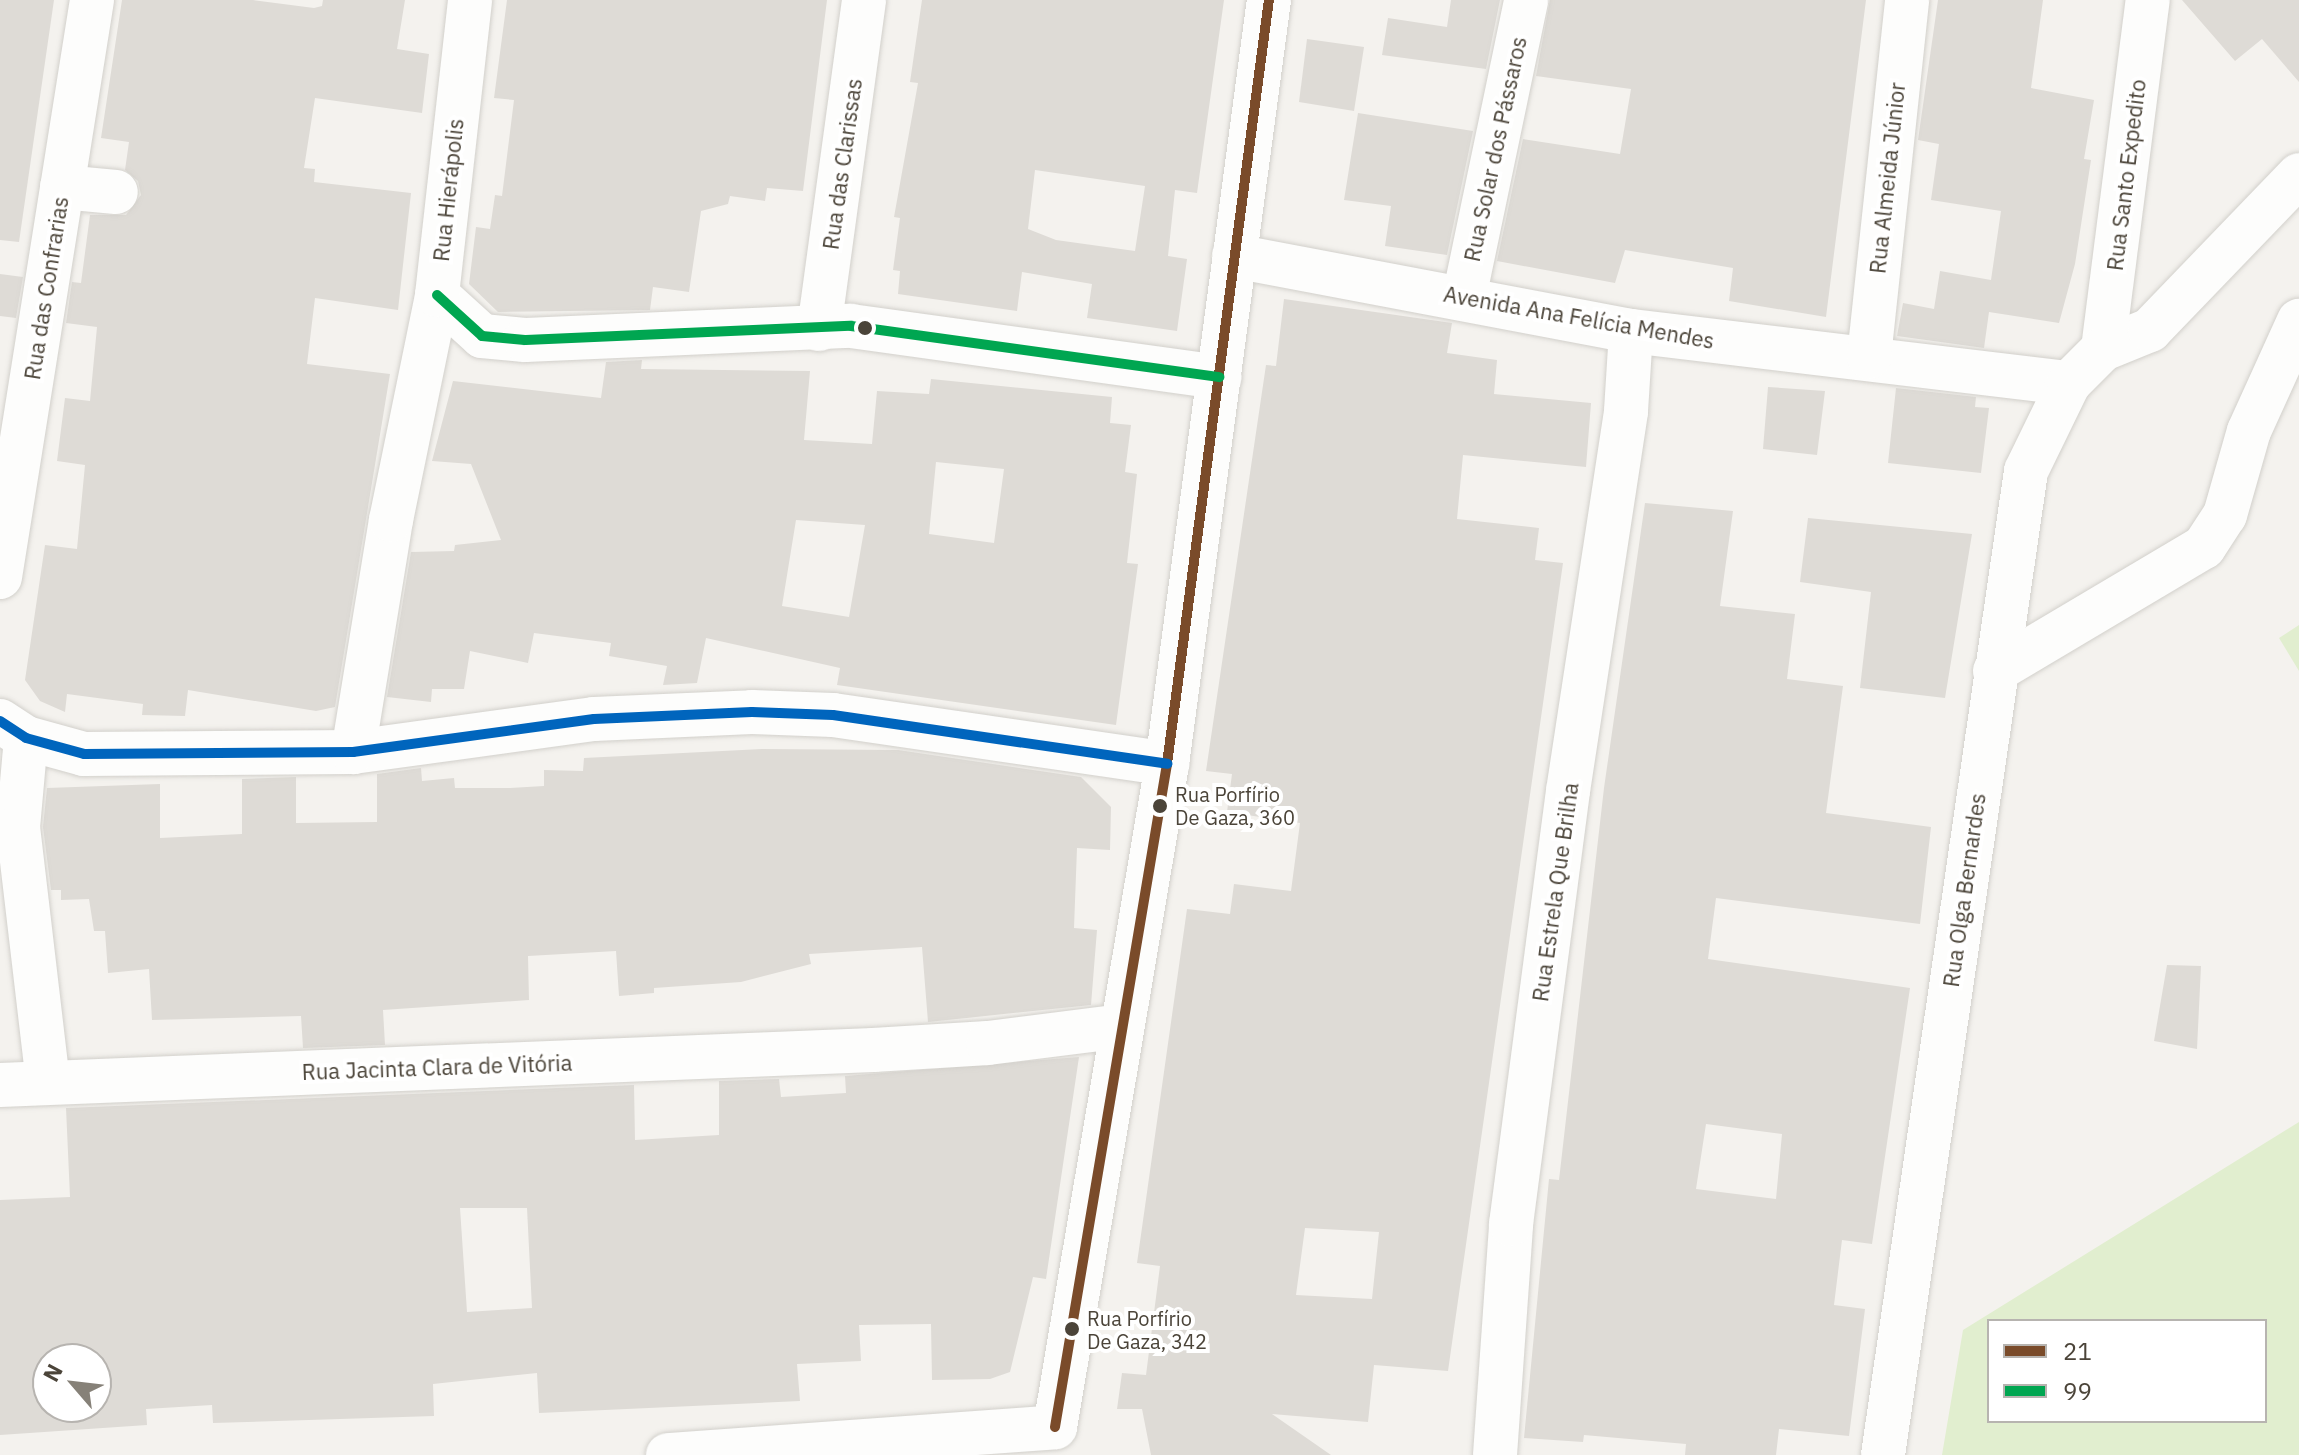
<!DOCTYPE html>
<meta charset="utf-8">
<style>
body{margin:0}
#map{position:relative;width:2299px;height:1455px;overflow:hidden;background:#f4f2ee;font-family:"IBM Plex Sans",sans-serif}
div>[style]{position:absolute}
.green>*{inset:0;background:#e1eecf}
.building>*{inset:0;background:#dedbd6}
.roads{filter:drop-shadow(0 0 2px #d2d0cb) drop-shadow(0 0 2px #d2d0cb)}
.minor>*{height:44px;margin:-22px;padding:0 22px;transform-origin:22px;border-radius:22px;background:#fdfdfc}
.bus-1>*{height:10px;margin:-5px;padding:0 5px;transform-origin:5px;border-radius:5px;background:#7a4b2a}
.bus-2>*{height:10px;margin:-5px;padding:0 5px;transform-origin:5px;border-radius:5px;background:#00a651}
.bus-3>*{height:10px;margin:-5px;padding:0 5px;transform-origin:5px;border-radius:5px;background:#0065bd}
.dots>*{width:22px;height:22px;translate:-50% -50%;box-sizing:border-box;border:4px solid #fff;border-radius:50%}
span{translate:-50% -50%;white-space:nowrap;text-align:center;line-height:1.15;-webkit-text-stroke:8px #fff;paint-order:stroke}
.bus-label{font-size:20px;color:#4b4439}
.left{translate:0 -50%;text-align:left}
.street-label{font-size:22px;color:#4b4439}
.legend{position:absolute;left:1987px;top:1319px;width:280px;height:104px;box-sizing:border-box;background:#fff;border:2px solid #b7b4b0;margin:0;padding:10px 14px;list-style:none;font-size:24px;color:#4b4439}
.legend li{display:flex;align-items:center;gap:16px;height:40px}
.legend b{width:40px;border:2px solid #b7b4b0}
.north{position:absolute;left:32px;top:1343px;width:80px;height:80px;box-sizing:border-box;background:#fff;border:2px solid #b7b4b0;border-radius:50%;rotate:298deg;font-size:22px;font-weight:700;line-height:32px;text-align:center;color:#4b4439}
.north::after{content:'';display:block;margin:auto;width:28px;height:36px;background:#868178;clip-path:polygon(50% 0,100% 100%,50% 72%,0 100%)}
</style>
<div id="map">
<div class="green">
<div style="clip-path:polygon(2299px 625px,2299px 671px,2279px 638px)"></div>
<div style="clip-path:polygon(evenodd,2299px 1122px,2299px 1455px,1942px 1455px,1963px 1330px,2299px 1122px,1989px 1321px,2265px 1321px,2265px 1421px,1989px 1421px,1989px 1321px)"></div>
</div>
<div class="building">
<div style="clip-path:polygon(0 0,54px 0,19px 242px,0 240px)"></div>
<div style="clip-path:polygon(122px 0,253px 0,314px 8px,322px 6px,323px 0,405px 0,397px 49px,429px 54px,422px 113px,315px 98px,304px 168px,315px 169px,314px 182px,411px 193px,398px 310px,315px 298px,307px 364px,390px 374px,335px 707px,316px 711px,188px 690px,185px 716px,142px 715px,143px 704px,67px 694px,65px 712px,40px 701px,25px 680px,45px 545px,77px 549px,85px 465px,57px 461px,65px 398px,90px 401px,97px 327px,66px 323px,72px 282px,81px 283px,90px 215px,126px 215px,141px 195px,138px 181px,125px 170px,129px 142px,101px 138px)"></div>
<div style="clip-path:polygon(507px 0,827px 0,803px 191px,767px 188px,765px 201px,730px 196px,728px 204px,701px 211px,689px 292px,653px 287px,650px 310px,498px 312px,469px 284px,476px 227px,490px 229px,495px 195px,502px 196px,514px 100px,494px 98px)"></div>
<div style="clip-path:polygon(evenodd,922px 0,1224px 0,1197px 193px,1175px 190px,1168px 256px,1187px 259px,1177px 331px,1087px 318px,1092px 284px,1022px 272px,1017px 311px,898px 294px,900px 271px,893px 270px,900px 218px,894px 217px,918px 83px,910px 82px,922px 0,1035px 170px,1145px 186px,1135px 251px,1056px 240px,1028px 229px,1035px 170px)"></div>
<div style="clip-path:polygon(1451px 0,1500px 0,1486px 69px,1382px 55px,1388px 18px,1447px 27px)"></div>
<div style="clip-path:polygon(1550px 0,1866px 0,1826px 317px,1729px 301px,1733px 268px,1625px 250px,1615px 283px,1497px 261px,1523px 139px,1620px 154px,1631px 89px,1536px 76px)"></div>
<div style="clip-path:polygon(1938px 0,2043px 0,2031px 88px,2094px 100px,2084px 159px,2091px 160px,2075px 264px,2059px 323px,1989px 312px,1984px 348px,1897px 336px,1903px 303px,1934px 309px,1940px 271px,1991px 280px,2001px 211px,1931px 200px,1939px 144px,1918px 140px)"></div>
<div style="clip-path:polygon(2182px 0,2299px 0,2299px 82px,2262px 39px,2235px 61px)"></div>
<div style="clip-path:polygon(1307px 39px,1364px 47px,1354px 111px,1299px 102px)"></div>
<div style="clip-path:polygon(1358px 113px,1473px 131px,1447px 255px,1385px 246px,1391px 206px,1344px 200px)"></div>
<div style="clip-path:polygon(0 274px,23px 277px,16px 318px,0 316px)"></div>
<div style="clip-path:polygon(evenodd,1284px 299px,1452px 323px,1447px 353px,1497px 360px,1494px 394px,1591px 403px,1586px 467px,1463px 455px,1457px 519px,1539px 528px,1535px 560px,1563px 563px,1448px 1371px,1374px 1365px,1368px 1422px,1272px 1414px,1331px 1455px,1151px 1455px,1142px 1409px,1117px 1409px,1122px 1373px,1146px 1375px,1160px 1266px,1137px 1263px,1187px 909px,1230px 914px,1234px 884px,1291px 891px,1300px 823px,1227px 812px,1232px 774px,1206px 771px,1266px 365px,1276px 366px,1284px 299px,1305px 1228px,1379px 1232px,1372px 1299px,1296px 1295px,1305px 1228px)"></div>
<div style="clip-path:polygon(evenodd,642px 360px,641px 369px,810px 371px,804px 440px,872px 444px,877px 391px,929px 394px,931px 379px,1112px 397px,1110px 423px,1131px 425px,1125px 472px,1137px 474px,1127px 563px,1138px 564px,1116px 725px,837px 685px,840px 668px,706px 638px,697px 683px,663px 685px,667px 666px,609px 656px,611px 643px,534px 633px,528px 663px,470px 651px,464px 689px,432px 689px,431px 702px,387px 697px,411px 552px,454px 551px,455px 545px,501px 540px,471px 464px,432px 461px,453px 381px,601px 398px,606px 362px,642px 360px,936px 462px,1004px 469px,994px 543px,929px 534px,936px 462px,642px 360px,796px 520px,865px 525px,849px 617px,782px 606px,796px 520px)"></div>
<div style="clip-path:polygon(1768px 387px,1825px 391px,1817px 455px,1763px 449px)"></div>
<div style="clip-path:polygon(1896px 388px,1976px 397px,1975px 407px,1989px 408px,1981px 473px,1888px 463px)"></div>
<div style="clip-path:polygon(evenodd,1645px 503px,1733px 511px,1720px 606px,1795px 614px,1787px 679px,1843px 686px,1826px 813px,1931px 827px,1920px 924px,1716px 898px,1708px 959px,1910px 988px,1872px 1244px,1842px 1240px,1834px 1305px,1865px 1309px,1849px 1436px,1779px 1429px,1776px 1455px,1685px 1455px,1686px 1444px,1584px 1435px,1583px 1442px,1524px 1438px,1549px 1179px,1559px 1180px,1604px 788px,1645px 503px,1706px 1124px,1782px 1134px,1776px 1199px,1696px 1189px,1706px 1124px)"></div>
<div style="clip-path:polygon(1808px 518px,1972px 534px,1945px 698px,1860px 688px,1871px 592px,1800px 582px)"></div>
<div style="clip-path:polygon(762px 749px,898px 750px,1081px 777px,1111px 807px,1110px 850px,1077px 848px,1074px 928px,1097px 930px,1091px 1005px,928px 1022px,922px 947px,809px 954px,811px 964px,741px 982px,654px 988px,654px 993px,619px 996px,616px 951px,528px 956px,529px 1000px,383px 1010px,385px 1045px,303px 1048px,301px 1016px,152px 1020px,149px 969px,108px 973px,105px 931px,94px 931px,89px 899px,61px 900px,61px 890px,51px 890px,43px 827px,47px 788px,160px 784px,160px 838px,242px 834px,242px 779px,296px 777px,296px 823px,377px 822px,377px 774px,421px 768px,422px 781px,454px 778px,455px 788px,510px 788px,544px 786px,544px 770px,583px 771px,584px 758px)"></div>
<div style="clip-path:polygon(2167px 965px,2201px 966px,2197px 1049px,2154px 1041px)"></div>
<div style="clip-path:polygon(evenodd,1079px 1057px,1046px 1279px,1033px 1277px,1010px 1372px,990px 1379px,932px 1380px,931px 1324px,859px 1325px,861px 1361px,797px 1364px,800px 1401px,539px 1413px,537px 1373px,433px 1384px,434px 1416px,213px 1423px,212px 1405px,146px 1409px,147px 1425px,0 1435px,0 1200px,70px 1197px,66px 1108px,634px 1085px,635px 1140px,719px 1135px,719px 1081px,779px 1079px,781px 1097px,846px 1093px,845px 1076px,1079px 1057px,460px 1208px,527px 1208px,532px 1308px,467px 1312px,460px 1208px,1079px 1057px,48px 1359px,96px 1359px,96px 1407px,48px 1407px,48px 1359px)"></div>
</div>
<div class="roads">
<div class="minor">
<div style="left:62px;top:187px;width:54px;rotate:5.3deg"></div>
<div style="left:1234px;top:256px;width:404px;rotate:10.7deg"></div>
<div style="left:1631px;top:331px;width:441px;rotate:6.8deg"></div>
<div style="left:437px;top:295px;width:61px;rotate:42.3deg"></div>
<div style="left:482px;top:336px;width:43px;rotate:5.3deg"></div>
<div style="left:525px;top:340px;width:326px;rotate:-2.5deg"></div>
<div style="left:851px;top:326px;width:372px;rotate:7.9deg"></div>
<div style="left:1464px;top:298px;width:304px;rotate:-78.2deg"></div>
<div style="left:819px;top:329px;width:332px;rotate:-82.2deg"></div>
<div style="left:2103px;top:349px;width:352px;rotate:-82.7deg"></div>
<div style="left:1869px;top:357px;width:359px;rotate:-83.9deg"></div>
<div style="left:0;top:577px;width:584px;rotate:-80.94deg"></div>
<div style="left:1995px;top:671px;width:243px;rotate:-30.7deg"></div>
<div style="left:2204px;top:547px;width:38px;rotate:-57deg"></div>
<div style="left:2225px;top:515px;width:87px;rotate:-74.1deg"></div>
<div style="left:2249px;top:431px;width:121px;rotate:-65.6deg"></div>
<div style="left:0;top:721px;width:31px;rotate:33deg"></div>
<div style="left:26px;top:738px;width:60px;rotate:15.4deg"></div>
<div style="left:84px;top:754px;width:269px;rotate:-0.4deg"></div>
<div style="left:353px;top:752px;width:243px;rotate:-7.8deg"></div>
<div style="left:594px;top:719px;width:158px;rotate:-2.5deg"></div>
<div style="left:752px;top:712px;width:81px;rotate:2.1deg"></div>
<div style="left:833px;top:715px;width:338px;rotate:8.3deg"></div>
<div style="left:26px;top:738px;width:89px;rotate:95.1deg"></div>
<div style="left:18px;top:827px;width:257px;rotate:83.3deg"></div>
<div style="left:353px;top:752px;width:235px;rotate:-80.7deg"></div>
<div style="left:391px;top:520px;width:230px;rotate:-78.4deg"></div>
<div style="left:437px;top:295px;width:297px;rotate:-83.6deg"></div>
<div style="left:0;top:1085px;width:874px;rotate:-2.3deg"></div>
<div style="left:873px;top:1050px;width:115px;rotate:-3.5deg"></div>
<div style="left:988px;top:1043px;width:135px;rotate:-7.2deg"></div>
<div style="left:1055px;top:1427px;width:672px;rotate:-80.41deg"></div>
<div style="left:1167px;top:764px;width:771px;rotate:-82.4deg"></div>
<div style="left:668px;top:1455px;width:388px;rotate:-4.1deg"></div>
<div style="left:1495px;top:1455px;width:232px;rotate:-86deg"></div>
<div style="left:1511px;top:1224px;width:437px;rotate:-82.5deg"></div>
<div style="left:1568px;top:791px;width:384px;rotate:-81.3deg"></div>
<div style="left:1626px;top:411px;width:80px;rotate:-86.4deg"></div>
<div style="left:1883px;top:1455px;width:994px;rotate:-81.73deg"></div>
<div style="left:2026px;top:471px;width:98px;rotate:-64deg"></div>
<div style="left:2069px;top:383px;width:48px;rotate:-45deg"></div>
<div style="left:2103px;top:349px;width:51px;rotate:-22deg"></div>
<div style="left:2150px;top:330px;width:215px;rotate:-46.1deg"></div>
</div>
</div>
<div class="bus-1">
<div style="left:1055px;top:1427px;width:672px;rotate:-80.41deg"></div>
<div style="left:1167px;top:764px;width:771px;rotate:-82.4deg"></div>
</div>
<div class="bus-2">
<div style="left:437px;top:295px;width:61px;rotate:42.3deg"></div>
<div style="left:482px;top:336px;width:43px;rotate:5.3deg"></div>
<div style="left:525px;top:340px;width:326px;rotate:-2.5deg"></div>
<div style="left:851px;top:326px;width:372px;rotate:7.9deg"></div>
</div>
<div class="bus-3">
<div style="left:0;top:721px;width:31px;rotate:33deg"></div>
<div style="left:26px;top:738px;width:60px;rotate:15.4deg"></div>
<div style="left:84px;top:754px;width:269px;rotate:-0.4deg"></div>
<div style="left:353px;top:752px;width:243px;rotate:-7.8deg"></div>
<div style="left:594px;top:719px;width:158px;rotate:-2.5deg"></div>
<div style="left:752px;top:712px;width:81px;rotate:2.1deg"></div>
<div style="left:833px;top:715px;width:338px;rotate:8.3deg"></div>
</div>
<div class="dots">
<div style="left:865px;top:328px;background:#4b4439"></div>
<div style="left:1160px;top:806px;background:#4b4439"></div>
<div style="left:1072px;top:1329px;background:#4b4439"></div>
</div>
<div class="bus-label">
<span class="left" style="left:1175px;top:806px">Rua Porfírio<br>De Gaza, 360</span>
<span class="left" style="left:1087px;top:1330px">Rua Porfírio<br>De Gaza, 342</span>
</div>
<div class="street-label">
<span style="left:1495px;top:149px;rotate:-78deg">Rua Solar dos Pássaros</span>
<span style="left:842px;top:164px;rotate:-82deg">Rua das Clarissas</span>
<span style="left:2126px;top:175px;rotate:-83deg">Rua Santo Expedito</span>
<span style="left:1887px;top:178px;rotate:-84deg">Rua Almeida Júnior</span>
<span style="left:448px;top:190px;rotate:-84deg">Rua Hierápolis</span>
<span style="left:46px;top:288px;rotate:-81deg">Rua das Confrarias</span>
<span style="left:1579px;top:317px;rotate:10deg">Avenida Ana Felícia Mendes</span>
<span style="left:1964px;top:890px;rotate:-82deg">Rua Olga Bernardes</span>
<span style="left:1555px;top:892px;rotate:-82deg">Rua Estrela Que Brilha</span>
<span style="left:437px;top:1067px;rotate:-2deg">Rua Jacinta Clara de Vitória</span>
</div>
<ul class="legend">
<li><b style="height:10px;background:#7a4b2a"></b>21</li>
<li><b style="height:10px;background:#00a651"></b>99</li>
</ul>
<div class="north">N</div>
</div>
